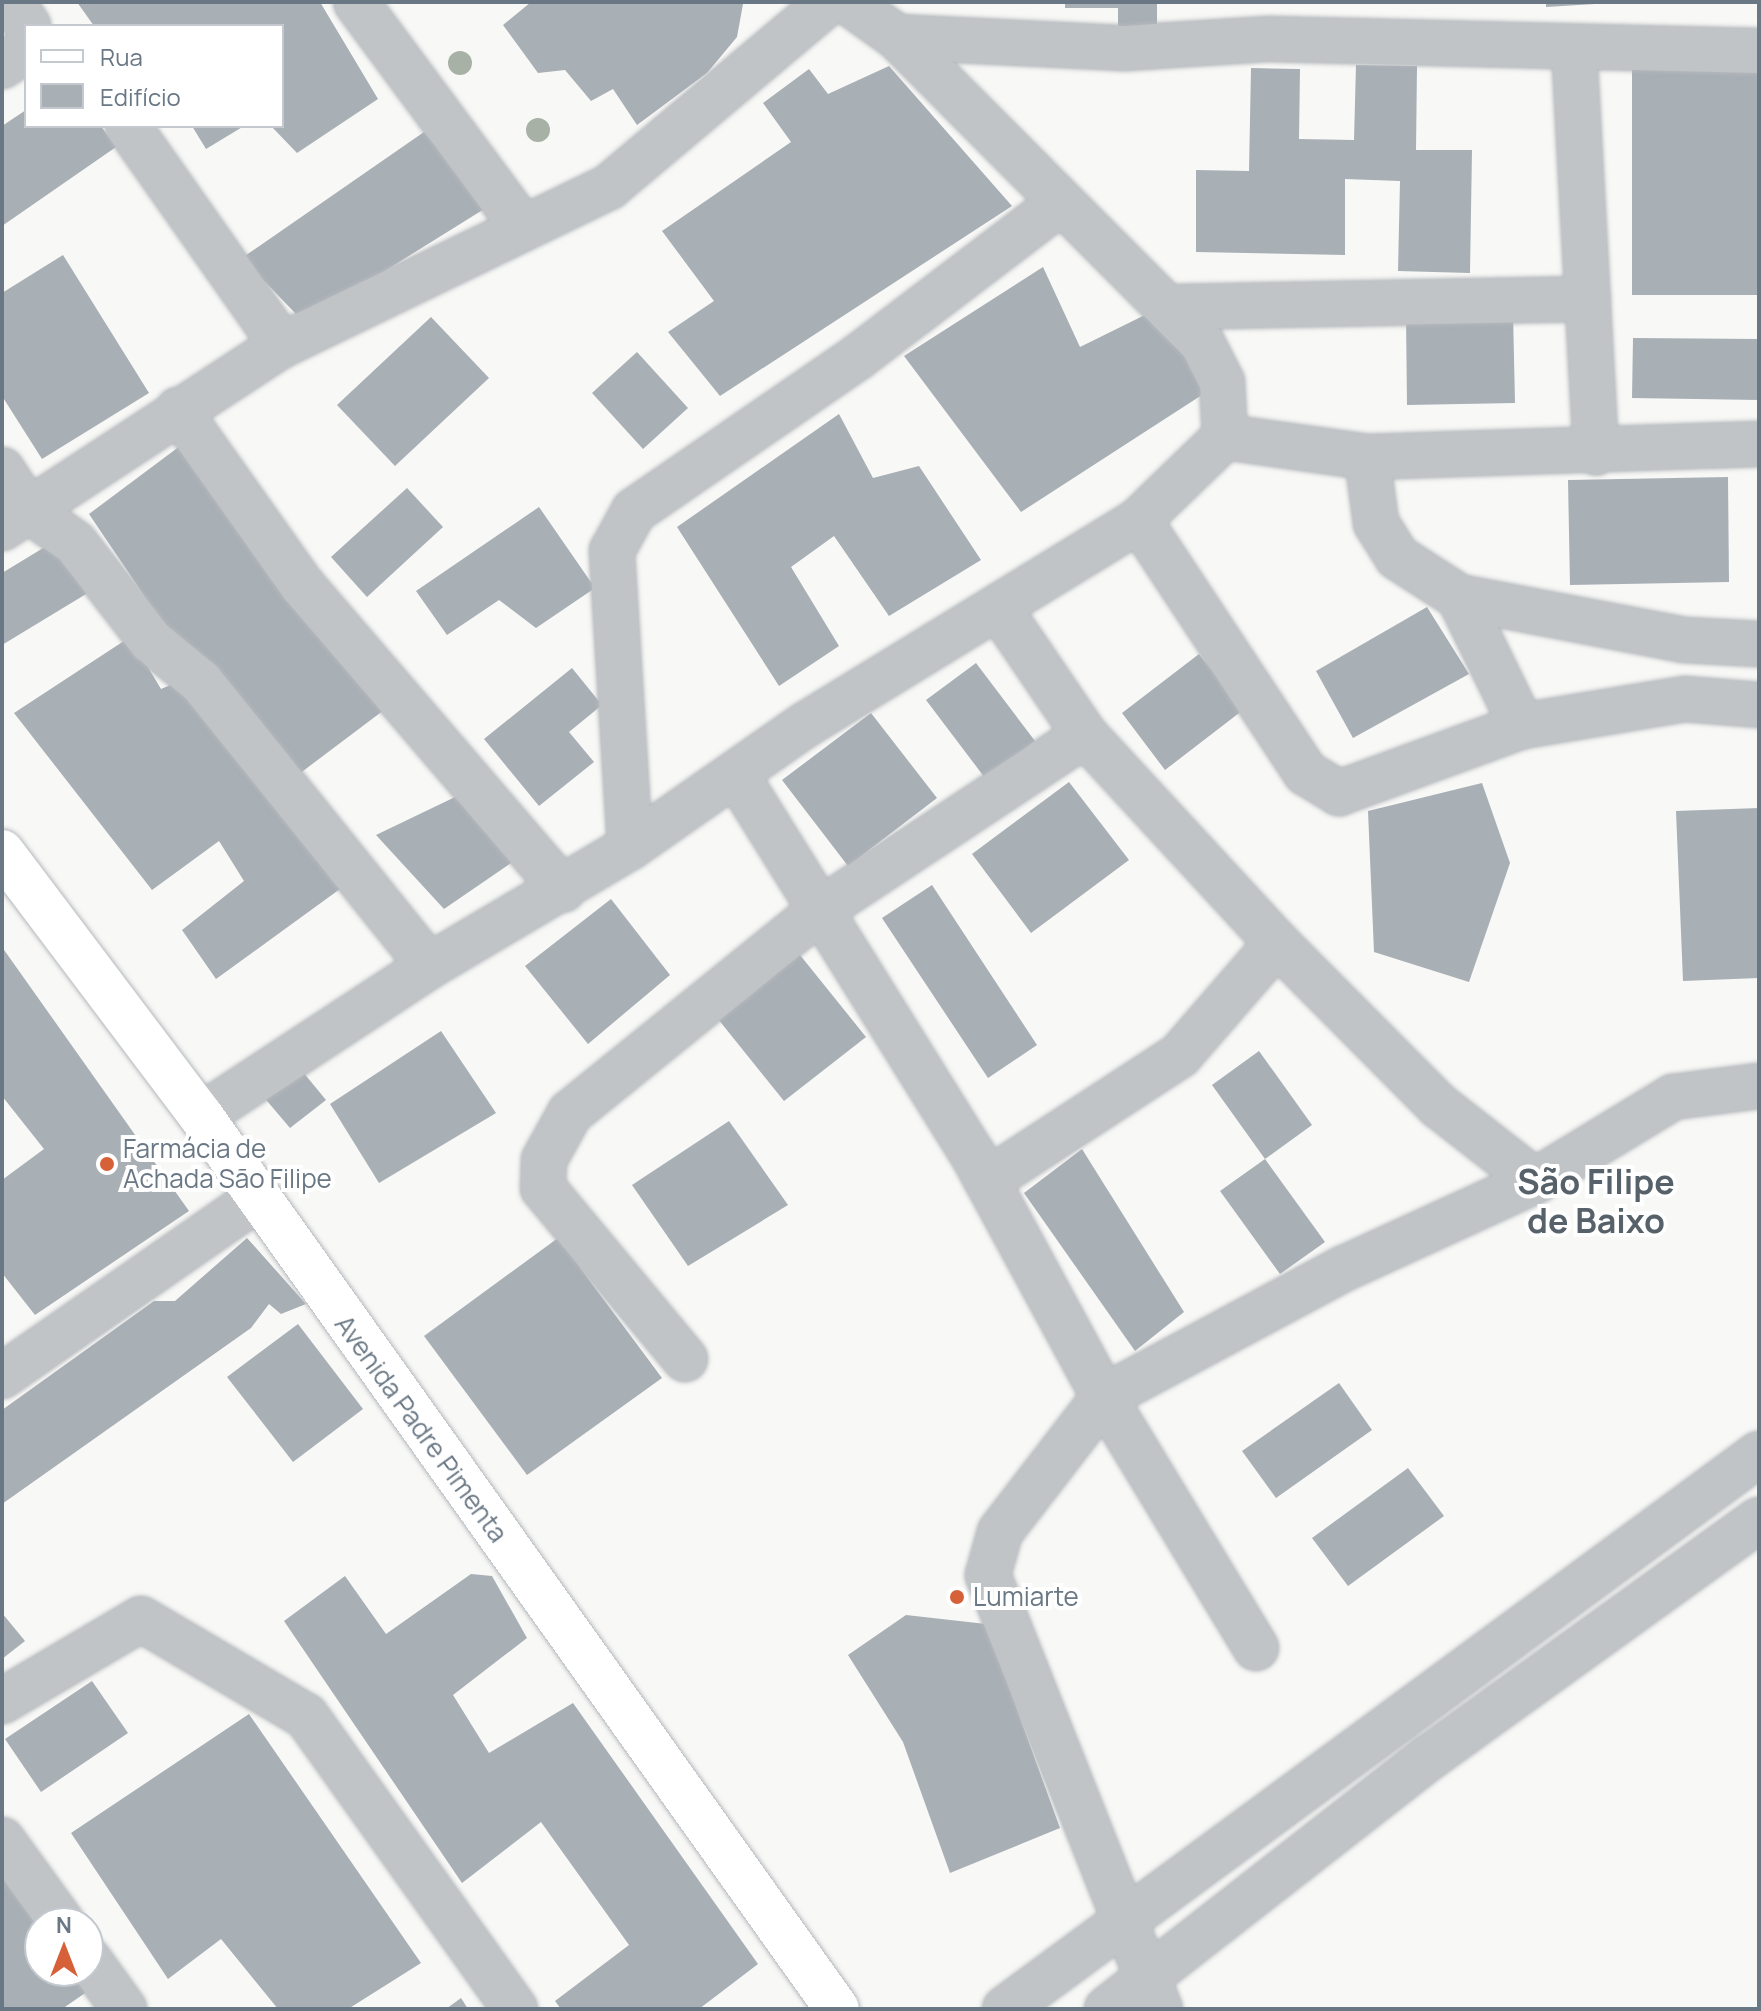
<!DOCTYPE html>
<meta charset="utf-8">
<style>
body{margin:0}
#map{position:relative;width:1761px;height:2011px;overflow:hidden;background:#f8f8f6;font-family:Manrope,sans-serif}
div>[style]{position:absolute}
.building>*{inset:0;background:#a8afb5}
.roads{filter:drop-shadow(0 0 2px #b4b8bc) drop-shadow(0 0 2px #b4b8bc)}
.minor>*{height:44px;margin:-22px;padding:0 22px;transform-origin:22px;border-radius:22px;background:#c0c4c7}
.major>*{height:44px;margin:-22px;padding:0 22px;transform-origin:22px;border-radius:22px;background:#fff}
.trees>*{width:24px;height:24px;margin:-12px;border-radius:50%;background:#a8b1a6}
.dots>*{width:22px;height:22px;translate:-50% -50%;box-sizing:border-box;border:4px solid #fff;border-radius:50%}
span{translate:-50% -50%;white-space:nowrap;text-align:center;line-height:1.15;-webkit-text-stroke:8px #fff;paint-order:stroke}
.poi-label{font-size:26px;color:#6a7885}
.left{translate:0 -50%;text-align:left}
.street-label{font-size:26px;color:#6a7885}
.district-label{font-size:34px;color:#57616a;font-weight:700}
.frame{position:absolute;inset:0;border:4px solid #6a7885;pointer-events:none}
.legend{position:absolute;left:24px;top:24px;width:260px;height:104px;box-sizing:border-box;background:#fff;border:2px solid #c3c9ce;margin:0;padding:10px 14px;list-style:none;font-size:24px;color:#6a7885}
.legend li{display:flex;align-items:center;gap:16px;height:40px}
.legend b{width:40px;border:2px solid #c3c9ce}
.north{position:absolute;left:24px;top:1907px;width:80px;height:80px;box-sizing:border-box;background:#fff;border:2px solid #c3c9ce;border-radius:50%;rotate:0deg;font-size:22px;font-weight:700;line-height:32px;text-align:center;color:#6a7885}
.north::after{content:'';display:block;margin:auto;width:28px;height:36px;background:#d66139;clip-path:polygon(50% 0,100% 100%,50% 72%,0 100%)}
</style>
<div id="map">
<div class="building">
<div style="clip-path:polygon(77px 2px,320px 2px,378px 99px,297px 153px,271px 126px,282px 126px,282px 26px,94px 26px)"></div>
<div style="clip-path:polygon(531px 2px,740px 2px,743px 4px,737px 37px,707px 73px,637px 125px,613px 89px,591px 101px,565px 70px,538px 73px,503px 25px)"></div>
<div style="clip-path:polygon(1065px 2px,1157px 2px,1157px 37px,1118px 39px,1118px 8px,1065px 8px)"></div>
<div style="clip-path:polygon(1546px 2px,1594px 2px,1595px 4px,1546px 7px)"></div>
<div style="clip-path:polygon(1632px 64px,1757px 64px,1757px 295px,1632px 295px)"></div>
<div style="clip-path:polygon(1356px 65px,1417px 66px,1416px 150px,1472px 150px,1470px 273px,1398px 271px,1400px 181px,1345px 179px,1345px 255px,1196px 252px,1196px 170px,1249px 171px,1251px 68px,1300px 69px,1299px 139px,1354px 140px)"></div>
<div style="clip-path:polygon(889px 66px,1012px 206px,720px 396px,668px 332px,714px 301px,662px 231px,791px 142px,763px 103px,809px 69px,828px 94px)"></div>
<div style="clip-path:polygon(26px 110px,26px 126px,101px 126px,116px 147px,2px 226px,2px 126px)"></div>
<div style="clip-path:polygon(192px 126px,244px 126px,206px 149px)"></div>
<div style="clip-path:polygon(424px 132px,489px 206px,359px 287px,297px 315px,242px 258px)"></div>
<div style="clip-path:polygon(63px 255px,149px 393px,42px 459px,2px 396px,2px 293px)"></div>
<div style="clip-path:polygon(1043px 267px,1080px 347px,1153px 311px,1205px 362px,1205px 393px,1021px 512px,904px 356px)"></div>
<div style="clip-path:polygon(1513px 313px,1515px 403px,1407px 405px,1406px 315px)"></div>
<div style="clip-path:polygon(431px 317px,489px 378px,395px 466px,337px 405px)"></div>
<div style="clip-path:polygon(1633px 338px,1759px 339px,1759px 400px,1632px 398px)"></div>
<div style="clip-path:polygon(637px 352px,688px 408px,643px 449px,592px 393px)"></div>
<div style="clip-path:polygon(839px 414px,873px 478px,919px 466px,981px 560px,889px 616px,834px 536px,791px 567px,839px 646px,779px 686px,677px 527px)"></div>
<div style="clip-path:polygon(180px 446px,388px 707px,299px 774px,174px 640px,89px 514px)"></div>
<div style="clip-path:polygon(1728px 477px,1729px 582px,1570px 585px,1568px 480px)"></div>
<div style="clip-path:polygon(407px 488px,443px 527px,367px 597px,331px 557px)"></div>
<div style="clip-path:polygon(539px 507px,595px 588px,536px 628px,499px 600px,447px 635px,416px 591px)"></div>
<div style="clip-path:polygon(63px 536px,96px 588px,2px 645px,2px 573px)"></div>
<div style="clip-path:polygon(1427px 607px,1469px 674px,1353px 738px,1316px 671px)"></div>
<div style="clip-path:polygon(130px 637px,161px 689px,189px 677px,351px 881px,216px 979px,182px 930px,244px 881px,219px 841px,152px 890px,14px 713px)"></div>
<div style="clip-path:polygon(1199px 654px,1243px 710px,1165px 770px,1122px 713px)"></div>
<div style="clip-path:polygon(976px 663px,1035px 741px,985px 778px,926px 700px)"></div>
<div style="clip-path:polygon(572px 668px,602px 705px,569px 732px,594px 762px,539px 806px,484px 739px)"></div>
<div style="clip-path:polygon(871px 713px,937px 798px,848px 866px,782px 780px)"></div>
<div style="clip-path:polygon(1069px 782px,1129px 860px,1031px 933px,972px 854px)"></div>
<div style="clip-path:polygon(1482px 783px,1510px 863px,1469px 982px,1374px 952px,1368px 811px)"></div>
<div style="clip-path:polygon(478px 786px,530px 850px,444px 909px,376px 835px)"></div>
<div style="clip-path:polygon(1759px 808px,1759px 978px,1683px 981px,1676px 811px)"></div>
<div style="clip-path:polygon(932px 885px,1037px 1045px,988px 1078px,882px 918px)"></div>
<div style="clip-path:polygon(611px 899px,670px 975px,588px 1044px,525px 966px)"></div>
<div style="clip-path:polygon(2px 947px,189px 1211px,35px 1315px,2px 1273px,2px 1180px,44px 1149px,2px 1096px)"></div>
<div style="clip-path:polygon(800px 955px,866px 1037px,784px 1101px,718px 1019px)"></div>
<div style="clip-path:polygon(441px 1031px,496px 1113px,379px 1183px,330px 1104px)"></div>
<div style="clip-path:polygon(1259px 1051px,1312px 1125px,1265px 1159px,1212px 1085px)"></div>
<div style="clip-path:polygon(298px 1066px,326px 1100px,290px 1128px,262px 1095px)"></div>
<div style="clip-path:polygon(729px 1121px,788px 1205px,688px 1266px,632px 1185px)"></div>
<div style="clip-path:polygon(1082px 1149px,1184px 1312px,1135px 1351px,1024px 1193px)"></div>
<div style="clip-path:polygon(1265px 1159px,1325px 1242px,1280px 1274px,1220px 1191px)"></div>
<div style="clip-path:polygon(247px 1238px,306px 1304px,281px 1314px,269px 1304px,251px 1328px,2px 1504px,2px 1410px,154px 1301px,175px 1301px)"></div>
<div style="clip-path:polygon(558px 1238px,662px 1378px,527px 1475px,424px 1336px)"></div>
<div style="clip-path:polygon(298px 1324px,363px 1409px,293px 1462px,227px 1377px)"></div>
<div style="clip-path:polygon(1339px 1383px,1372px 1430px,1276px 1498px,1242px 1451px)"></div>
<div style="clip-path:polygon(1408px 1468px,1444px 1516px,1348px 1586px,1312px 1538px)"></div>
<div style="clip-path:polygon(471px 1574px,492px 1576px,527px 1638px,453px 1695px,489px 1753px,573px 1703px,758px 1964px,699px 2009px,561px 2009px,555px 2001px,629px 1945px,541px 1822px,462px 1883px,284px 1621px,345px 1576px,386px 1634px)"></div>
<div style="clip-path:polygon(2px 1613px,25px 1641px,2px 1659px)"></div>
<div style="clip-path:polygon(906px 1615px,986px 1624px,1060px 1828px,950px 1873px,903px 1742px,848px 1655px)"></div>
<div style="clip-path:polygon(92px 1681px,128px 1733px,41px 1792px,5px 1739px)"></div>
<div style="clip-path:polygon(249px 1714px,421px 1963px,348px 2009px,278px 2009px,221px 1939px,168px 1979px,71px 1833px)"></div>
<div style="clip-path:polygon(2px 1875px,40px 1926px,40px 1971px,74px 1971px,88px 1991px,62px 2009px,2px 2009px)"></div>
<div style="clip-path:polygon(461px 1998px,468px 2009px,446px 2009px)"></div>
</div>
<div class="roads">
<div class="minor">
<div style="left:12px;top:2px;width:29px;rotate:56deg"></div>
<div style="left:356px;top:2px;width:281px;rotate:53.5deg"></div>
<div style="left:897px;top:37px;width:228px;rotate:2.8deg"></div>
<div style="left:1125px;top:48px;width:145px;rotate:-3.6deg"></div>
<div style="left:1270px;top:39px;width:489px;rotate:1.4deg"></div>
<div style="left:1574px;top:47px;width:406px;rotate:86.9deg"></div>
<div style="left:2px;top:66px;width:29px;rotate:-34deg"></div>
<div style="left:128px;top:126px;width:268px;rotate:54.9deg"></div>
<div style="left:1171px;top:307px;width:417px;rotate:-1.1deg"></div>
<div style="left:178px;top:410px;width:214px;rotate:54.7deg"></div>
<div style="left:302px;top:585px;width:401px;rotate:49.4deg"></div>
<div style="left:1225px;top:437px;width:143px;rotate:8deg"></div>
<div style="left:1367px;top:457px;width:392px;rotate:-1.9deg"></div>
<div style="left:1367px;top:457px;width:67px;rotate:82.2deg"></div>
<div style="left:1376px;top:523px;width:40px;rotate:58deg"></div>
<div style="left:1397px;top:557px;width:74px;rotate:32.8deg"></div>
<div style="left:1459px;top:597px;width:229px;rotate:10.8deg"></div>
<div style="left:1684px;top:640px;width:75px;rotate:3.1deg"></div>
<div style="left:2px;top:470px;width:48px;rotate:57deg"></div>
<div style="left:28px;top:510px;width:57px;rotate:35.1deg"></div>
<div style="left:75px;top:543px;width:124px;rotate:52.2deg"></div>
<div style="left:151px;top:641px;width:65px;rotate:39.4deg"></div>
<div style="left:201px;top:682px;width:364px;rotate:51.2deg"></div>
<div style="left:1139px;top:520px;width:303px;rotate:56.6deg"></div>
<div style="left:1306px;top:773px;width:39px;rotate:31deg"></div>
<div style="left:1339px;top:793px;width:195px;rotate:-20.1deg"></div>
<div style="left:1522px;top:726px;width:165px;rotate:-9.4deg"></div>
<div style="left:1685px;top:699px;width:74px;rotate:4.6deg"></div>
<div style="left:2px;top:528px;width:334px;rotate:-33.2deg"></div>
<div style="left:282px;top:345px;width:363px;rotate:-25.8deg"></div>
<div style="left:609px;top:187px;width:287px;rotate:-40.1deg"></div>
<div style="left:1459px;top:597px;width:144px;rotate:64deg"></div>
<div style="left:998px;top:607px;width:155px;rotate:55.8deg"></div>
<div style="left:1085px;top:735px;width:283px;rotate:47.3deg"></div>
<div style="left:1277px;top:943px;width:230px;rotate:45.2deg"></div>
<div style="left:1439px;top:1106px;width:122px;rotate:38deg"></div>
<div style="left:737px;top:776px;width:444px;rotate:58.1deg"></div>
<div style="left:972px;top:1153px;width:277px;rotate:61.6deg"></div>
<div style="left:1104px;top:1397px;width:170px;rotate:127.6deg"></div>
<div style="left:1000px;top:1532px;width:45px;rotate:105.6deg"></div>
<div style="left:988px;top:1575px;width:467px;rotate:68.4deg"></div>
<div style="left:630px;top:847px;width:297px;rotate:-93.5deg"></div>
<div style="left:612px;top:551px;width:46px;rotate:-61.2deg"></div>
<div style="left:634px;top:511px;width:272px;rotate:-34.5deg"></div>
<div style="left:858px;top:357px;width:254px;rotate:-37.3deg"></div>
<div style="left:201px;top:1116px;width:273px;rotate:-33.3deg"></div>
<div style="left:429px;top:966px;width:234px;rotate:-30.6deg"></div>
<div style="left:630px;top:847px;width:213px;rotate:-34.9deg"></div>
<div style="left:805px;top:725px;width:392px;rotate:-31.5deg"></div>
<div style="left:1139px;top:520px;width:120px;rotate:-44deg"></div>
<div style="left:1225px;top:437px;width:55px;rotate:-93.1deg"></div>
<div style="left:1222px;top:382px;width:44px;rotate:-117.1deg"></div>
<div style="left:1202px;top:343px;width:432px;rotate:-134.9deg"></div>
<div style="left:897px;top:37px;width:60px;rotate:-144.5deg"></div>
<div style="left:987px;top:1181px;width:230px;rotate:-33.1deg"></div>
<div style="left:1180px;top:1055px;width:148px;rotate:-49.1deg"></div>
<div style="left:685px;top:1359px;width:222px;rotate:-129.7deg"></div>
<div style="left:543px;top:1188px;width:28px;rotate:-88deg"></div>
<div style="left:544px;top:1160px;width:54px;rotate:-61deg"></div>
<div style="left:570px;top:1113px;width:324px;rotate:-39deg"></div>
<div style="left:822px;top:909px;width:315px;rotate:-33.5deg"></div>
<div style="left:2px;top:1376px;width:310px;rotate:-34.8deg"></div>
<div style="left:1256px;top:1648px;width:293px;rotate:-121.2deg"></div>
<div style="left:1104px;top:1397px;width:273px;rotate:-28.2deg"></div>
<div style="left:1345px;top:1268px;width:209px;rotate:-24.6deg"></div>
<div style="left:1535px;top:1181px;width:162px;rotate:-31.3deg"></div>
<div style="left:1673px;top:1097px;width:87px;rotate:-7.3deg"></div>
<div style="left:2px;top:1701px;width:161px;rotate:-30.5deg"></div>
<div style="left:141px;top:1619px;width:191px;rotate:30.5deg"></div>
<div style="left:306px;top:1716px;width:360px;rotate:54.5deg"></div>
<div style="left:2px;top:1840px;width:102px;rotate:54.1deg"></div>
<div style="left:88px;top:1959px;width:62px;rotate:54.2deg"></div>
<div style="left:1005px;top:2009px;width:936px;rotate:-36.36deg"></div>
<div style="left:1107px;top:2009px;width:410px;rotate:-38deg"></div>
<div style="left:1430px;top:1757px;width:405px;rotate:-35.8deg"></div>
</div>
<div class="major">
<div style="left:2px;top:852px;width:331px;rotate:53deg"></div>
<div style="left:201px;top:1116px;width:1096px;rotate:54.54deg"></div>
</div>
</div>
<div class="trees">
<div style="left:460px;top:63px"></div>
<div style="left:538px;top:130px"></div>
</div>
<div class="dots">
<div style="left:107px;top:1164px;background:#d66139"></div>
<div style="left:957px;top:1597px;background:#d66139"></div>
</div>
<div class="poi-label">
<span class="left" style="left:123px;top:1164px">Farmácia de<br>Achada São Filipe</span>
<span class="left" style="left:973px;top:1597px">Lumiarte</span>
</div>
<div class="street-label">
<span style="left:421px;top:1429px;rotate:54deg">Avenida Padre Pimenta</span>
</div>
<div class="district-label">
<span style="left:1596px;top:1201px">São Filipe<br>de Baixo</span>
</div>
<div class="frame"></div>
<ul class="legend">
<li><b style="height:10px;background:#fff"></b>Rua</li>
<li><b style="height:22px;background:#a8afb5"></b>Edifício</li>
</ul>
<div class="north">N</div>
</div>
